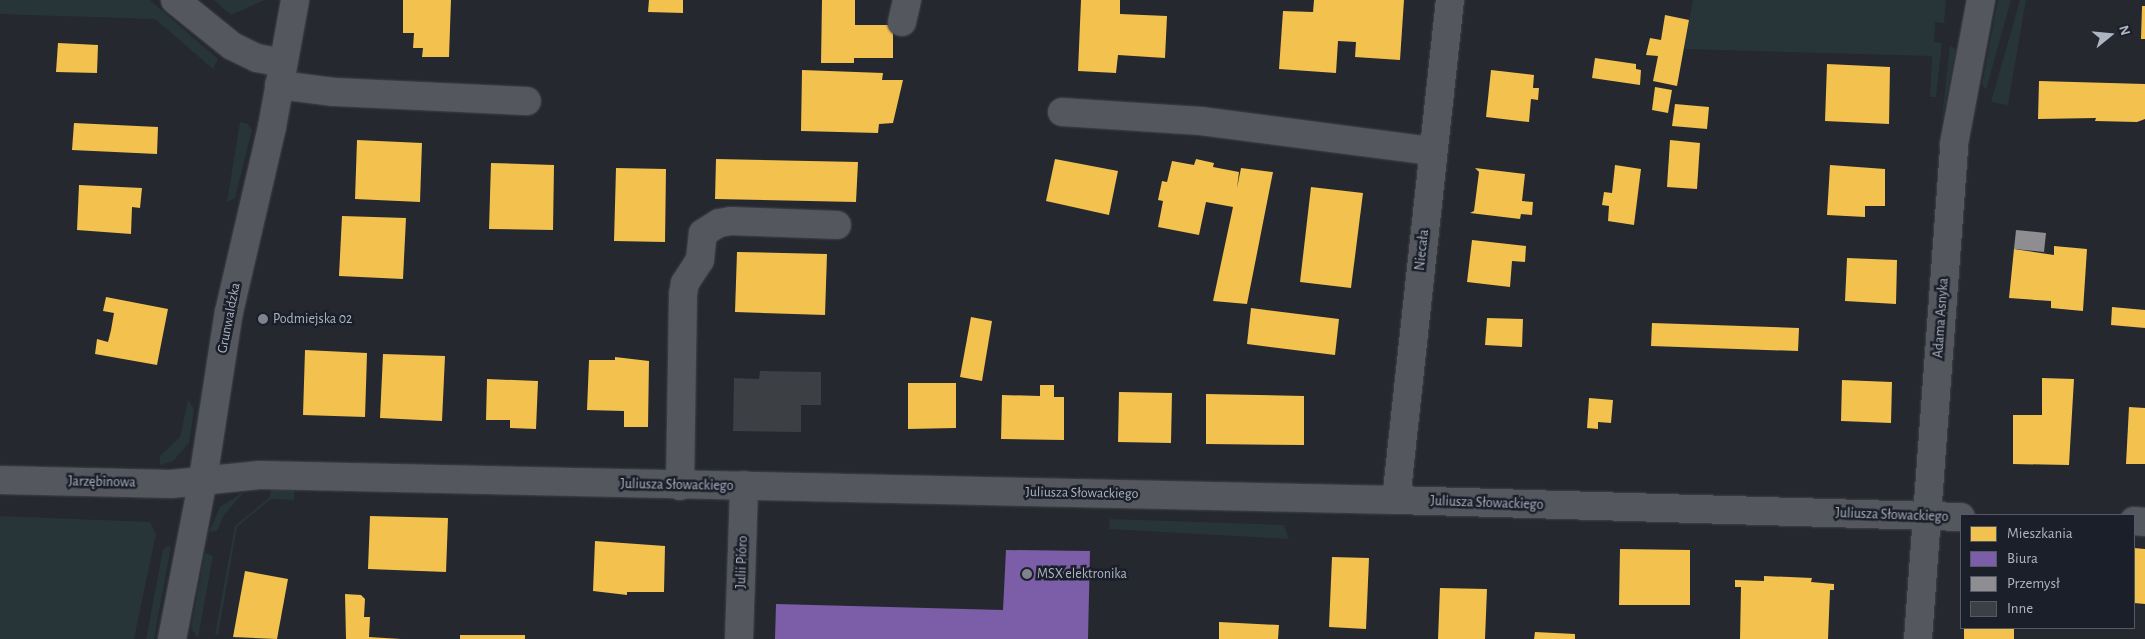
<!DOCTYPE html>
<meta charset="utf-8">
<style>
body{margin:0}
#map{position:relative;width:2145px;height:639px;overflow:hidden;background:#25282f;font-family:"Alegreya Sans",sans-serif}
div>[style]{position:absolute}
.green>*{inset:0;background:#273538}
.homes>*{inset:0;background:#f2c14e}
.offices>*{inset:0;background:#7b5ea7}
.industry>*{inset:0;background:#8d8d92}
.building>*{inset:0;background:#3c3f44}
.roads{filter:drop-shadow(0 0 1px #404348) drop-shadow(0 0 1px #404348)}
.minor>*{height:28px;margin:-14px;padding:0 14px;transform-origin:14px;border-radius:14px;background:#54575e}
.dots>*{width:14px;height:14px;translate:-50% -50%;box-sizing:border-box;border:2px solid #1a1f29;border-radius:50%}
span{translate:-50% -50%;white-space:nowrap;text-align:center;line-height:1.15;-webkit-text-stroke:5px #1a1f29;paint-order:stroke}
.street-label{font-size:14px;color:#aeb4c1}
.poi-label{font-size:14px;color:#aeb4c1}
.left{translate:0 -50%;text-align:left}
.legend{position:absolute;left:1960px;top:514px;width:175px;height:115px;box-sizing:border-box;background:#1a1f29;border:1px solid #555b66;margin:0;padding:6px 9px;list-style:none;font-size:15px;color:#aeb4c1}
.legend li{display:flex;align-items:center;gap:10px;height:25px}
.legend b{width:25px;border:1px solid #555b66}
.north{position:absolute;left:2085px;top:10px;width:50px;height:50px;-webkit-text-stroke:4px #1a1f29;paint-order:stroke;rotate:73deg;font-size:14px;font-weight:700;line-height:20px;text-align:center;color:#aeb4c1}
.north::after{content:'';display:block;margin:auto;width:18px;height:22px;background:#aeb4c1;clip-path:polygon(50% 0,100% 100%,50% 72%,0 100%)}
</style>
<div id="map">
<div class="green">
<div style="clip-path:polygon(0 0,150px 0,218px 59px,213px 69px,155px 19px,0 14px)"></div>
<div style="clip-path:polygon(214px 0,265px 0,231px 15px)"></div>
<div style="clip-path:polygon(1693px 0,1946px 0,1944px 23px,1935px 22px,1934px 42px,1942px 43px,1936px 97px,1930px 97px,1932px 56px,1684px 49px)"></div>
<div style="clip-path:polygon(1998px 0,2011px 0,1986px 90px,1982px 84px)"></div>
<div style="clip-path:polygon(2020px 0,2026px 0,2008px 105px,1991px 102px)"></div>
<div style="clip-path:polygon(1950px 46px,1956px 49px,1941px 125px)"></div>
<div style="clip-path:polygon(240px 122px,248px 124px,252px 130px,235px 198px,227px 202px)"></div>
<div style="clip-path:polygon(188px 400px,194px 409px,189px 443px,173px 461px,160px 465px,160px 456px,180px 437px)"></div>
<div style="clip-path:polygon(271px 490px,294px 491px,294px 500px,271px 499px,237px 527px,218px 635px,215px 634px,235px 526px,269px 498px)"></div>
<div style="clip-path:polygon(245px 491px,224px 515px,217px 531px,209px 532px,220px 507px)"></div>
<div style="clip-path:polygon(0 516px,150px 522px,156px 534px,134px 639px,0 639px)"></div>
<div style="clip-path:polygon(1110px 519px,1284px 525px,1289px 539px,1109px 529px)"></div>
<div style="clip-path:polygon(167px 546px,171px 547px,154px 639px,146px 639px,163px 550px)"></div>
<div style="clip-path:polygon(205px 553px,213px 556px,198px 638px,191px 628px)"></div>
</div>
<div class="homes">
<div style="clip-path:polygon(403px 0,451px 0,449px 57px,422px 57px,423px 48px,413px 48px,414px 33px,403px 33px)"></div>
<div style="clip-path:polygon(649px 0,683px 0,683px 13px,648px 12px)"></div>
<div style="clip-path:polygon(822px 0,855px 0,855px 25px,893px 25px,893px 58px,854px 58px,854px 63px,821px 63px)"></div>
<div style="clip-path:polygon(1081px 0,1120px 0,1120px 14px,1167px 16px,1165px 58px,1118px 55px,1116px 73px,1078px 71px)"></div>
<div style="clip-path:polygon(1314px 0,1404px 0,1400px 60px,1355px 57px,1356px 42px,1338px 41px,1336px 73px,1279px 69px,1283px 11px,1313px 12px)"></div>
<div style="clip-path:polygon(2142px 6px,2145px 6px,2145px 39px,2141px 39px)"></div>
<div style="clip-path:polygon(1665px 15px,1689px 20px,1677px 86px,1653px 81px,1658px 56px,1646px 55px,1650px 38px,1661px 40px)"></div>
<div style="clip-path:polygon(58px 43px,98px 45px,97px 73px,56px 72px)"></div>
<div style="clip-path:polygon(1595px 58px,1636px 64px,1636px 69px,1641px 70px,1640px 85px,1592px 78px)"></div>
<div style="clip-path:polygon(1827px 64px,1890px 67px,1889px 124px,1825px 121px)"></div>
<div style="clip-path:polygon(802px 70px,883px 73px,882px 80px,903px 80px,893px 123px,879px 124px,878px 133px,801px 131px)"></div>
<div style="clip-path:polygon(1491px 70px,1534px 75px,1533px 88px,1539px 88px,1538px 100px,1531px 99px,1529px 122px,1486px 117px)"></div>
<div style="clip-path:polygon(2039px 81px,2145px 84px,2145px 119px,2137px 122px,2095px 121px,2096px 118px,2038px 119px)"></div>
<div style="clip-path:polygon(1655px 87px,1672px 90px,1668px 113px,1652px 110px)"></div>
<div style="clip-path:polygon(1675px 104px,1709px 107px,1707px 129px,1672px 126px)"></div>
<div style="clip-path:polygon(74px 123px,158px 127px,157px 154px,72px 150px)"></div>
<div style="clip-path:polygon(357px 140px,422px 143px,420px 202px,355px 199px)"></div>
<div style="clip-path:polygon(1670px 140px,1700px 143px,1697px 189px,1667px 187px)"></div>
<div style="clip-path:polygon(716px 159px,858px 162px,856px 202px,715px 199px)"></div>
<div style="clip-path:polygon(1055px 159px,1118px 171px,1109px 215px,1046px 201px)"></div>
<div style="clip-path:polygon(1196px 159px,1214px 163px,1213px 167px,1239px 172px,1237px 188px,1241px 168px,1273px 172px,1247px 304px,1213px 301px,1233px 207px,1206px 202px,1199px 235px,1158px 227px,1163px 201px,1158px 200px,1162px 181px,1167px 182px,1172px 161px,1194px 165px)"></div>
<div style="clip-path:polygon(491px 163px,554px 165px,553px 230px,489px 229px)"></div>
<div style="clip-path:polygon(1615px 165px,1641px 169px,1634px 225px,1608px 221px,1609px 206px,1602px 205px,1604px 192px,1612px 193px)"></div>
<div style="clip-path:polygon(1830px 165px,1885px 169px,1885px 206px,1865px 206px,1865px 217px,1827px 215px)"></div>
<div style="clip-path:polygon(616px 168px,666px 169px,665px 242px,614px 241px)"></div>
<div style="clip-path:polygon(1475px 168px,1525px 174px,1522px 201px,1533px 202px,1532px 215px,1521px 214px,1520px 219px,1470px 213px,1474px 211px,1479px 172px)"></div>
<div style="clip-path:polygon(79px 185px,142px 188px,140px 208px,132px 207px,131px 234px,77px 230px)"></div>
<div style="clip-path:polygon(1311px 187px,1363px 193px,1351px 288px,1300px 282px)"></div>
<div style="clip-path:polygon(342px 216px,406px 218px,403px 279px,339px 276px)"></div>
<div style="clip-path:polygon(1472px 240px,1526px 246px,1525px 262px,1512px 261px,1510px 287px,1467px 282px)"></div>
<div style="clip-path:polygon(2054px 246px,2087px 249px,2083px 311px,2051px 308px,2051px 301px,2009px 298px,2014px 249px,2054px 255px)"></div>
<div style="clip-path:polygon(737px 252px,827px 254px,825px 315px,735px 312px)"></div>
<div style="clip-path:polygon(1847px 258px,1897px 260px,1896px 304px,1845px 301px)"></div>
<div style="clip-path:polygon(106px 297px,168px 309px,157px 365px,95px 354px,97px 339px,108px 342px,111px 330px,114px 313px,103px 311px)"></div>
<div style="clip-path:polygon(2112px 307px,2145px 310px,2145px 328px,2111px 325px)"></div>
<div style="clip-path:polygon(1251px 308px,1339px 319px,1335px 355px,1247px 344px)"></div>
<div style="clip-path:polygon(971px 317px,992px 321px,982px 381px,960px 377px)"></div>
<div style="clip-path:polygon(1487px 318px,1523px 319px,1522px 347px,1485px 345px)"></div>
<div style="clip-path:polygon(1652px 323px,1799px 328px,1798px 351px,1651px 346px)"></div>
<div style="clip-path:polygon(305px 350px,367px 353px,365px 417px,303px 415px)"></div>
<div style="clip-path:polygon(383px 354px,445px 356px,442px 421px,380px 418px)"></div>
<div style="clip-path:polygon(615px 357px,649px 361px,648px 427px,624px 427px,624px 411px,587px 410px,589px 360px,615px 360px)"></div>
<div style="clip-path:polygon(2042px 378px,2074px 379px,2069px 465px,2013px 464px,2013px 415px,2042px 415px)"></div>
<div style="clip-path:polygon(487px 379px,538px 381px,536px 429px,510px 428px,510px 420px,486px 420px)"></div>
<div style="clip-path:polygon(1842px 380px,1892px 382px,1891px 423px,1841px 421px)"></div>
<div style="clip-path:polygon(908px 383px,956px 383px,956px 428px,908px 429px)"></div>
<div style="clip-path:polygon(1040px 385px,1054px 385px,1054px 397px,1064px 397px,1064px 440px,1001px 439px,1002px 395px,1040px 396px)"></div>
<div style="clip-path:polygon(1119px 392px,1172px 393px,1171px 443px,1118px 442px)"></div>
<div style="clip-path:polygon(1206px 394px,1304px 396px,1304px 445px,1206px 444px)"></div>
<div style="clip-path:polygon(1589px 398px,1613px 400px,1611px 423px,1598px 422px,1598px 429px,1587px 428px)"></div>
<div style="clip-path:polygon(2129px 407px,2145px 408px,2145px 464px,2126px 464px)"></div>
<div style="clip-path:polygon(370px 516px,448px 518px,446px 572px,368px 569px)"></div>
<div style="clip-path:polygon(595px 541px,665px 546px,664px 592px,627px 592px,627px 595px,593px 591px)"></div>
<div style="clip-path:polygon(2134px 548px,2145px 549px,2145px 604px,2134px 603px)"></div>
<div style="clip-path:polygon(1620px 549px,1690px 550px,1690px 605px,1619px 605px)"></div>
<div style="clip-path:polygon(1332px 557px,1369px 558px,1366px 629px,1329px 627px)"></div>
<div style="clip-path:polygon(245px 571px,288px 579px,277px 639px,233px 637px)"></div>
<div style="clip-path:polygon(1764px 576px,1812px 578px,1811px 582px,1834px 584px,1834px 590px,1830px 590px,1828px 639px,1740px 639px,1741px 587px,1735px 587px,1735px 580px,1764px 581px)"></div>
<div style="clip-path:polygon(1440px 588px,1487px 589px,1485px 639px,1438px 639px)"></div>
<div style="clip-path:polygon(345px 594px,361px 595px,365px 599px,364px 617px,370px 617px,369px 637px,401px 639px,346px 639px)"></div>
<div style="clip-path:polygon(1219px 622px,1279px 625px,1278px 639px,1219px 639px)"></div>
<div style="clip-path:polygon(1964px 628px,2014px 628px,2014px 639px,1964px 639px)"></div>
<div style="clip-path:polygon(1535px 632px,1575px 634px,1575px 639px,1534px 639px)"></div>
<div style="clip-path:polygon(460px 635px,525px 635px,525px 639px,460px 639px)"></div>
</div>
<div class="offices">
<div style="clip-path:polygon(1006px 550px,1090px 551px,1088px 639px,775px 639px,776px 604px,1003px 610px)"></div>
</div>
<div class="industry">
<div style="clip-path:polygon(2016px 230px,2046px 233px,2044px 252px,2014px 249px)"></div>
</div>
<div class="building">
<div style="clip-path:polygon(760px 371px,821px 372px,821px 405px,801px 405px,801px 432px,733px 431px,734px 378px,759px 379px)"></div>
</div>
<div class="roads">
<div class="minor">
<div style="left:175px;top:0;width:73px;rotate:38.9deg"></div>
<div style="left:232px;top:46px;width:28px;rotate:26deg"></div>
<div style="left:257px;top:58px;width:26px;rotate:11deg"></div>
<div style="left:902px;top:22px;width:23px;rotate:-77deg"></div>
<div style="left:279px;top:85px;width:55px;rotate:7.3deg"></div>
<div style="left:334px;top:92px;width:193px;rotate:2.7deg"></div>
<div style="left:1062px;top:112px;width:139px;rotate:3.7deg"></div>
<div style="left:1201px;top:121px;width:233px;rotate:7.4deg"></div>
<div style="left:0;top:480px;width:171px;rotate:1.3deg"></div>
<div style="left:171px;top:484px;width:89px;rotate:-5.8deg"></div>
<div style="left:260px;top:475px;width:1136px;rotate:1.26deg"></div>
<div style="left:1396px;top:500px;width:565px;rotate:1.72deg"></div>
<div style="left:680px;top:486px;width:192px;rotate:-89.1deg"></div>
<div style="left:683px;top:294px;width:11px;rotate:-80deg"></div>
<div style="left:685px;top:283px;width:27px;rotate:-57deg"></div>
<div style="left:700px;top:260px;width:27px;rotate:-84deg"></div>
<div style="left:703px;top:233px;width:19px;rotate:-32deg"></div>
<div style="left:719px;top:223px;width:12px;rotate:-9deg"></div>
<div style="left:731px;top:221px;width:106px;rotate:2.2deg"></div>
<div style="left:1396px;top:500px;width:503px;rotate:-83.84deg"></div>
<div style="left:2134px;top:521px;width:11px;rotate:5deg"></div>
<div style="left:172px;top:639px;width:163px;rotate:-79deg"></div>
<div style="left:203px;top:479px;width:169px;rotate:-81.2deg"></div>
<div style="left:229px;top:312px;width:190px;rotate:-76.9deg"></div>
<div style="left:272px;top:127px;width:129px;rotate:-79.7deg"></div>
<div style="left:739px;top:639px;width:154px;rotate:-88.1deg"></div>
<div style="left:1918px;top:639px;width:496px;rotate:-85.8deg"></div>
<div style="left:1954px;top:144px;width:147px;rotate:-79.4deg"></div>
</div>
</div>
<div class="dots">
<div style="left:263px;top:319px;background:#7e838e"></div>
<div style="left:1027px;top:574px;background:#7e838e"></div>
</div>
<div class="street-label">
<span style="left:1422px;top:250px;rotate:-84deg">Niecała</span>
<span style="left:229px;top:318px;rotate:-79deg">Grunwaldzka</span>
<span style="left:1941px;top:318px;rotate:-86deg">Adama Asnyka</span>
<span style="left:102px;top:482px;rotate:1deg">Jarzębinowa</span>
<span style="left:677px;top:485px;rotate:1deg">Juliusza Słowackiego</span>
<span style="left:1082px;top:493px;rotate:1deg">Juliusza Słowackiego</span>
<span style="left:1487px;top:503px;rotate:2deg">Juliusza Słowackiego</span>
<span style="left:1892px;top:515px;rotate:2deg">Juliusza Słowackiego</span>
<span style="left:742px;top:562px;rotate:-88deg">Julii Pióro</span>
</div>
<div class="poi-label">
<span class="left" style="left:273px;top:319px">Podmiejska 02</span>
<span class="left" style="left:1037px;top:574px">MSX elektronika</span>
</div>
<ul class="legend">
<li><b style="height:14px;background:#f2c14e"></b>Mieszkania</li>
<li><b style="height:14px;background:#7b5ea7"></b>Biura</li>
<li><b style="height:14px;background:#8d8d92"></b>Przemysł</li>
<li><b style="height:14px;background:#3c3f44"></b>Inne</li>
</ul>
<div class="north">N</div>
</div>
